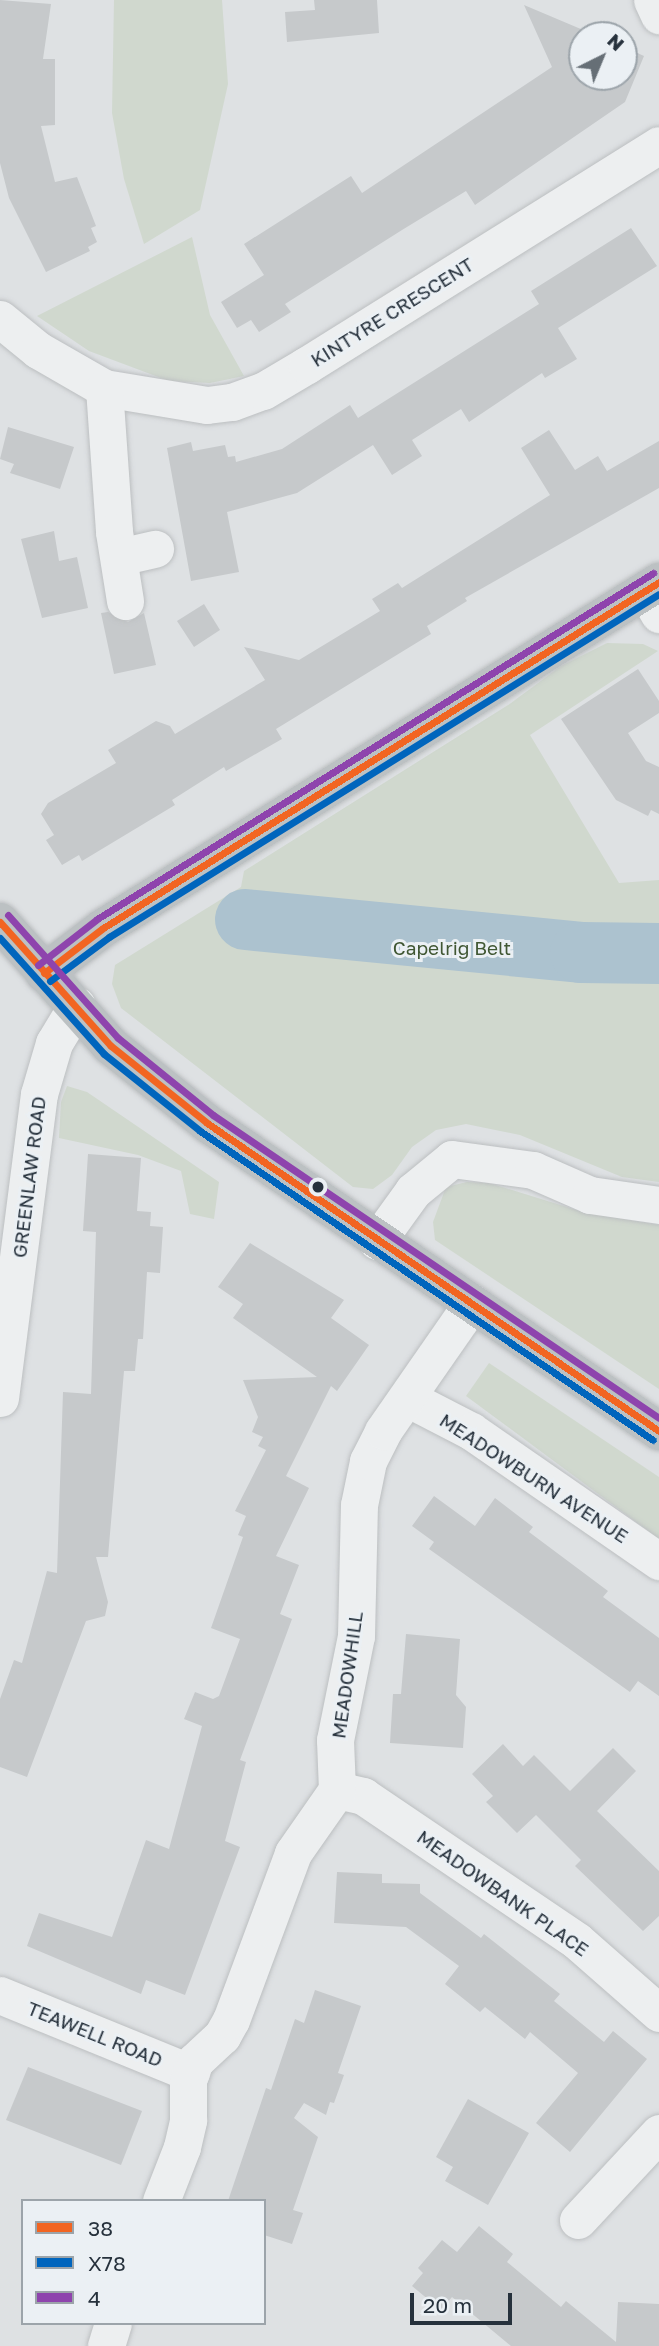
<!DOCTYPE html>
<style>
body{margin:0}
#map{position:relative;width:659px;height:2346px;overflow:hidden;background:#dee1e3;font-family:"Golos Text",sans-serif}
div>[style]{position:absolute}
.green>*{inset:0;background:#d0d8ce}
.river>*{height:61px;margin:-30.5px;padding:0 30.5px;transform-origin:30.5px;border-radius:30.5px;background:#acc2cf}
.building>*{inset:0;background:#c6c9cb}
.roads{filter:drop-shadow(0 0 2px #bcbfc1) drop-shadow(0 0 2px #bcbfc1)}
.street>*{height:37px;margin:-18.5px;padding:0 18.5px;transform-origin:18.5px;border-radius:18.5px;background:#edeff0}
.secondary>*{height:38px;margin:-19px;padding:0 19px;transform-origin:19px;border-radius:19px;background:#bcc1c3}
.bus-1>*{height:7px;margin:-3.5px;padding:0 3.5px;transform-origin:3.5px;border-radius:3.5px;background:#f26522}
.bus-2>*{height:7px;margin:-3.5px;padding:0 3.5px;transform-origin:3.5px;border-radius:3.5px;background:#0065bd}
.bus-3>*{height:7px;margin:-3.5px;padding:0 3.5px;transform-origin:3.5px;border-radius:3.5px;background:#8e44ad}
.dots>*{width:19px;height:19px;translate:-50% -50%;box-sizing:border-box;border:4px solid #ebf0f4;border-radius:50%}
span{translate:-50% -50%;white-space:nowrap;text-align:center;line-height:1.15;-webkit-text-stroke:6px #ebf0f4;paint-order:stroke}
.street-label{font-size:19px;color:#26313c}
.park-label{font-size:19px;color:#405733}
.legend{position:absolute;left:21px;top:2199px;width:245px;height:126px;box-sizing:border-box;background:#ebf0f4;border:2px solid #9ca4aa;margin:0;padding:9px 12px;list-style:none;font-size:21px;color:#26313c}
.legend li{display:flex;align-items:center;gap:14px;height:35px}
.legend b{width:35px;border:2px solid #9ca4aa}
.north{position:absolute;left:568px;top:21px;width:70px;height:70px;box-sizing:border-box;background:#ebf0f4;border:2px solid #9ca4aa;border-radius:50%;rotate:43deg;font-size:19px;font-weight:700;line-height:28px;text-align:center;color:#26313c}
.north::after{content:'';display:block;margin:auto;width:24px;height:32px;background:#666f76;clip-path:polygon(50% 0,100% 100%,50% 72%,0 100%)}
.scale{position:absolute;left:410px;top:2293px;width:102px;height:32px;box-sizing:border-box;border:4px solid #26313c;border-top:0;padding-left:9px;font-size:21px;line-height:24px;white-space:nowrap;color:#26313c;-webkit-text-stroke:5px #ebf0f4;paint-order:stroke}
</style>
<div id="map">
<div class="green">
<div style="clip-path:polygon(114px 0,222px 0,228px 84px,200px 210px,144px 244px,124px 179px,112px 113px)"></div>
<div style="clip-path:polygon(192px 237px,210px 315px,244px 376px,210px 383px,169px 381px,89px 351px,37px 316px)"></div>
<div style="clip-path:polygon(607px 643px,643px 644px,658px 651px,530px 735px,619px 883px,659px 880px,659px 1182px,622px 1177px,520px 1135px,466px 1124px,436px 1130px,412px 1147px,392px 1175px,373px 1189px,353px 1187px,121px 1008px,112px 984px,115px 965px,241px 887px,244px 871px,511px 703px,561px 666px)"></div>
<div style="clip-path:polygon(67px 1086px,87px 1092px,219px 1182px,214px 1219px,190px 1214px,181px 1171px,138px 1155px,59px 1138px,61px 1102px)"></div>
<div style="clip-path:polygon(467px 1182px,489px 1183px,583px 1212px,659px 1225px,659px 1389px,435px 1240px,433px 1222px,446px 1187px)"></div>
<div style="clip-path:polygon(489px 1363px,659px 1477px,659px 1539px,466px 1396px)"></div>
</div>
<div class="river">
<div style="left:245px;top:919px;width:337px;rotate:5.6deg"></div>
<div style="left:580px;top:952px;width:79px;rotate:0.7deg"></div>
</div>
<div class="building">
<div style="clip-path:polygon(0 0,51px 4px,43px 59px,55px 59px,55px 125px,41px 126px,55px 182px,77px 177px,96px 226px,91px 228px,97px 242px,88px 247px,90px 251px,46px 272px,9px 198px,0 163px)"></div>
<div style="clip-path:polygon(314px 0,377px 0,379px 33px,287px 42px,285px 12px,315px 10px)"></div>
<div style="clip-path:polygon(524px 5px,595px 35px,582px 35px,582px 77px,624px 77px,624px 47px,644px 56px,625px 102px,475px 205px,466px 191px,402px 230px,285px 304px,291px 312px,259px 332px,251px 320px,237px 328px,221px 302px,264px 275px,244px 244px,351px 176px,362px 193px,552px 67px)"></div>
<div style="clip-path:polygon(631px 228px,657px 266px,558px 328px,577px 359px,545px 378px,542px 373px,469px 422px,461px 409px,434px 426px,412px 440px,422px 456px,392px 475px,373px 445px,297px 493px,227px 512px,239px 572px,191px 581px,167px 448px,191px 442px,193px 451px,225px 445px,228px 457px,235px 456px,236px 462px,282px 449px,350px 405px,358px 418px,539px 304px,531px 291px)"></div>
<div style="clip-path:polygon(8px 427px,74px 447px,60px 489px,10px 473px,14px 464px,0 459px)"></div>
<div style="clip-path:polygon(549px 430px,575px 470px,598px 456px,607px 471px,659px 441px,659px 488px,465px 598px,467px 601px,427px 626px,431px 634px,276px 729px,282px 739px,226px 771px,224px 767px,172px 800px,175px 805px,82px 861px,79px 855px,62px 865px,46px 840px,54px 835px,41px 814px,48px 803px,116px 763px,108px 750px,156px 721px,170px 726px,175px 734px,265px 680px,244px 647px,299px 660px,380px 611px,372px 599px,398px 583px,402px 588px,550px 495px,521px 448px)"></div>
<div style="clip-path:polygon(54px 531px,59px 561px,77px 557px,88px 608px,42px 618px,21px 539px)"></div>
<div style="clip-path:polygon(204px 604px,220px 630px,194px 647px,177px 621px)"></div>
<div style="clip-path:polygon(108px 612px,128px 622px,144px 613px,156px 665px,114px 674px,101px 613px)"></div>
<div style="clip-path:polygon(638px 669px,659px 701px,659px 713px,628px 733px,646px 761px,659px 767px,659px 814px,651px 810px,648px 816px,616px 800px,561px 719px)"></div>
<div style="clip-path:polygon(88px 1154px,141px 1158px,137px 1211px,151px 1212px,150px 1226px,163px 1227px,160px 1273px,147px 1272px,143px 1339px,138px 1339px,135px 1371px,124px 1371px,108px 1557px,96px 1557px,108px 1602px,105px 1616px,86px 1621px,27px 1777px,0 1767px,0 1699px,14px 1660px,22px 1663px,47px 1571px,57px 1573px,63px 1392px,91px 1394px,96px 1232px,83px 1231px)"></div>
<div style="clip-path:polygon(250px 1243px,344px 1300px,331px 1318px,369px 1345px,337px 1391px,331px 1386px,286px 1476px,309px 1488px,276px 1556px,299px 1565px,280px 1614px,292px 1619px,240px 1760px,246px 1762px,225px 1841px,240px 1847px,185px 1995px,146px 1980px,141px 1994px,27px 1946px,39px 1913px,112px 1937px,146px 1840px,169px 1849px,202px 1726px,184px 1719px,195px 1692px,213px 1699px,219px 1696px,240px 1639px,211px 1628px,243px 1537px,238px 1535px,246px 1516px,235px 1511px,266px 1450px,258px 1446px,263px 1437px,252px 1432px,258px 1417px,243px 1380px,317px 1377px,233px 1318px,243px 1304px,218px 1287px)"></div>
<div style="clip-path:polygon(434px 1496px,475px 1526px,495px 1498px,533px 1527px,529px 1532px,608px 1591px,603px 1597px,659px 1638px,659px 1696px,638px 1681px,630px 1692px,429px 1549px,434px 1542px,412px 1526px)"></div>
<div style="clip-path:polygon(406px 1634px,460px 1639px,456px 1695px,466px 1707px,463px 1748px,390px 1743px,393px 1694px,401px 1694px)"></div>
<div style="clip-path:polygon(503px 1744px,523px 1766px,534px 1755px,570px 1791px,613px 1748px,636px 1771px,597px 1811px,659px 1871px,659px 1916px,643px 1931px,575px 1866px,581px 1860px,536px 1815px,517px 1833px,486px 1802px,493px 1796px,472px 1774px)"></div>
<div style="clip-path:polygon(337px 1872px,382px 1874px,382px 1883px,420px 1884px,420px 1893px,481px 1938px,484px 1934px,560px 1994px,554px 2001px,604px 2042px,613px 2031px,647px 2059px,570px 2152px,536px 2123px,578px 2073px,530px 2032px,525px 2039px,485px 2007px,480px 2012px,445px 1984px,459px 1966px,406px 1927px,334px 1923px)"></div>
<div style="clip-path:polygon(315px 1990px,361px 2006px,338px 2073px,344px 2075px,334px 2103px,330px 2102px,326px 2115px,304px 2103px,294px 2118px,318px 2137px,293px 2210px,303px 2213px,292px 2244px,264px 2235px,264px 2201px,228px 2201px,266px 2088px,271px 2090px,295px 2019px,304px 2023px)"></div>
<div style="clip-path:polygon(28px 2067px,142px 2111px,121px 2165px,6px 2120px)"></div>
<div style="clip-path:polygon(468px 2099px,529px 2133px,488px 2205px,445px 2181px,453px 2167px,436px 2157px)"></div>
<div style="clip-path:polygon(479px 2226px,513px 2254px,507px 2262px,561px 2307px,566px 2301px,616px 2342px,618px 2302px,659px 2304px,659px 2346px,511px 2346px,452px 2297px,441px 2310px,412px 2286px,423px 2273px,418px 2268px,442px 2240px,457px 2252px)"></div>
</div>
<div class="roads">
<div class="street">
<div style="left:652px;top:0;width:17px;rotate:65deg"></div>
<div style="left:0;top:319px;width:49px;rotate:39.2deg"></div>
<div style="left:38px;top:350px;width:76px;rotate:29.9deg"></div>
<div style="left:104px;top:388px;width:104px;rotate:9.4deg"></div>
<div style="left:207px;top:405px;width:25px;rotate:-7deg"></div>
<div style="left:232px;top:402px;width:33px;rotate:-20deg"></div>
<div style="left:263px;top:391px;width:51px;rotate:-30.6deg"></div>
<div style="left:307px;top:365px;width:415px;rotate:-32deg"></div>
<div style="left:104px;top:388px;width:144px;rotate:86deg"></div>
<div style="left:114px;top:532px;width:70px;rotate:80.9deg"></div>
<div style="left:119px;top:557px;width:37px;rotate:-13deg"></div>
<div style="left:645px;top:590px;width:28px;rotate:60deg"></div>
<div style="left:377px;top:1241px;width:62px;rotate:-54.2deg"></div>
<div style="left:413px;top:1191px;width:50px;rotate:-39.4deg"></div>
<div style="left:452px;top:1159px;width:82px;rotate:7.7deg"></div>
<div style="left:533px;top:1170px;width:62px;rotate:23.7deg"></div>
<div style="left:590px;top:1195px;width:70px;rotate:8.2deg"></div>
<div style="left:0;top:1398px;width:306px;rotate:-82.7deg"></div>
<div style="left:39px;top:1094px;width:53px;rotate:-73.6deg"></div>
<div style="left:54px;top:1043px;width:44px;rotate:-58.8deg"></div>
<div style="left:407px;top:1398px;width:72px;rotate:27.3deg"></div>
<div style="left:471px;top:1431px;width:229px;rotate:34.7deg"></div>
<div style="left:337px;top:1790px;width:27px;rotate:13deg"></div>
<div style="left:363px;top:1796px;width:258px;rotate:34.1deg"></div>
<div style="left:577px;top:1941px;width:109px;rotate:41.3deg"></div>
<div style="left:0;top:1995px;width:206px;rotate:22.2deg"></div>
<div style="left:161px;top:2201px;width:58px;rotate:-68.7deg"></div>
<div style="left:182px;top:2147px;width:28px;rotate:-77deg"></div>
<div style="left:188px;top:2120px;width:40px;rotate:-90deg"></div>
<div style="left:188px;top:2080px;width:20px;rotate:-70deg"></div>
<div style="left:195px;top:2061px;width:37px;rotate:-43deg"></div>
<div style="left:222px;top:2036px;width:18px;rotate:-61deg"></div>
<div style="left:231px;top:2020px;width:178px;rotate:-69.6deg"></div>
<div style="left:293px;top:1853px;width:77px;rotate:-55.1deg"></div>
<div style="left:337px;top:1790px;width:50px;rotate:-92.3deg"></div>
<div style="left:335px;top:1740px;width:106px;rotate:-78.6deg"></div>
<div style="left:356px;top:1636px;width:131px;rotate:-88.7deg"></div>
<div style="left:359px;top:1505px;width:45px;rotate:-78.4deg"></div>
<div style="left:368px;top:1461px;width:34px;rotate:-63deg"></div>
<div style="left:383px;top:1431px;width:156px;rotate:-55.2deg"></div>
<div style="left:578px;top:2220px;width:119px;rotate:-47deg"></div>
<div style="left:106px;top:2346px;width:24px;rotate:-73deg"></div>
</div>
<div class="secondary">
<div style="left:0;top:922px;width:166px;rotate:48.2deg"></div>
<div style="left:111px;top:1046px;width:123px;rotate:38.7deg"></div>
<div style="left:207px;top:1123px;width:547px;rotate:34.27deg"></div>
<div style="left:44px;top:973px;width:74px;rotate:-37.3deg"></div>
<div style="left:103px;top:928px;width:655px;rotate:-31.89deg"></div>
</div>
</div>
<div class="bus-1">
<div style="left:0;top:922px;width:166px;rotate:48.2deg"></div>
<div style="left:111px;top:1046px;width:123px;rotate:38.7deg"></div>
<div style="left:207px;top:1123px;width:547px;rotate:34.27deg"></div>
<div style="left:44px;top:973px;width:74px;rotate:-37.3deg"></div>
<div style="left:103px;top:928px;width:655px;rotate:-31.89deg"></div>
</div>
<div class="bus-2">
<div style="left:0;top:938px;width:156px;rotate:48.1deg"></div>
<div style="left:104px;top:1054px;width:123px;rotate:38.7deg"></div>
<div style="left:200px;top:1131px;width:548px;rotate:34.3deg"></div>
<div style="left:50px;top:981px;width:74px;rotate:-36.7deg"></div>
<div style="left:109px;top:937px;width:648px;rotate:-31.95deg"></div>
</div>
<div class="bus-3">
<div style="left:8px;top:915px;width:165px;rotate:48.2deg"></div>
<div style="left:118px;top:1038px;width:122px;rotate:39deg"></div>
<div style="left:213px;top:1115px;width:539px;rotate:34.19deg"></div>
<div style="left:38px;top:965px;width:75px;rotate:-37.9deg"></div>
<div style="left:97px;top:919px;width:655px;rotate:-31.89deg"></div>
</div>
<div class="dots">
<div style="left:318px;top:1187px;background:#26313c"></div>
</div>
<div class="street-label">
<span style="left:392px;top:312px;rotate:-32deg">KINTYRE CRESCENT</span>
<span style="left:29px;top:1177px;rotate:-83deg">GREENLAW ROAD</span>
<span style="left:534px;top:1478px;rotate:33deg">MEADOWBURN AVENUE</span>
<span style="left:347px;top:1675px;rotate:-82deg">MEADOWHILL</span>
<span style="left:503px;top:1893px;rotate:35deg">MEADOWBANK PLACE</span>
<span style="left:95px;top:2034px;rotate:22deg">TEAWELL ROAD</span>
</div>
<div class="park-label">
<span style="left:452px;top:948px">Capelrig Belt</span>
</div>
<ul class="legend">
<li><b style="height:9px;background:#f26522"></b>38</li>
<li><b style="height:9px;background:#0065bd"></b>X78</li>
<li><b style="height:9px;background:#8e44ad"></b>4</li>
</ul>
<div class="north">N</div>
<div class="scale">20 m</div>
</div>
